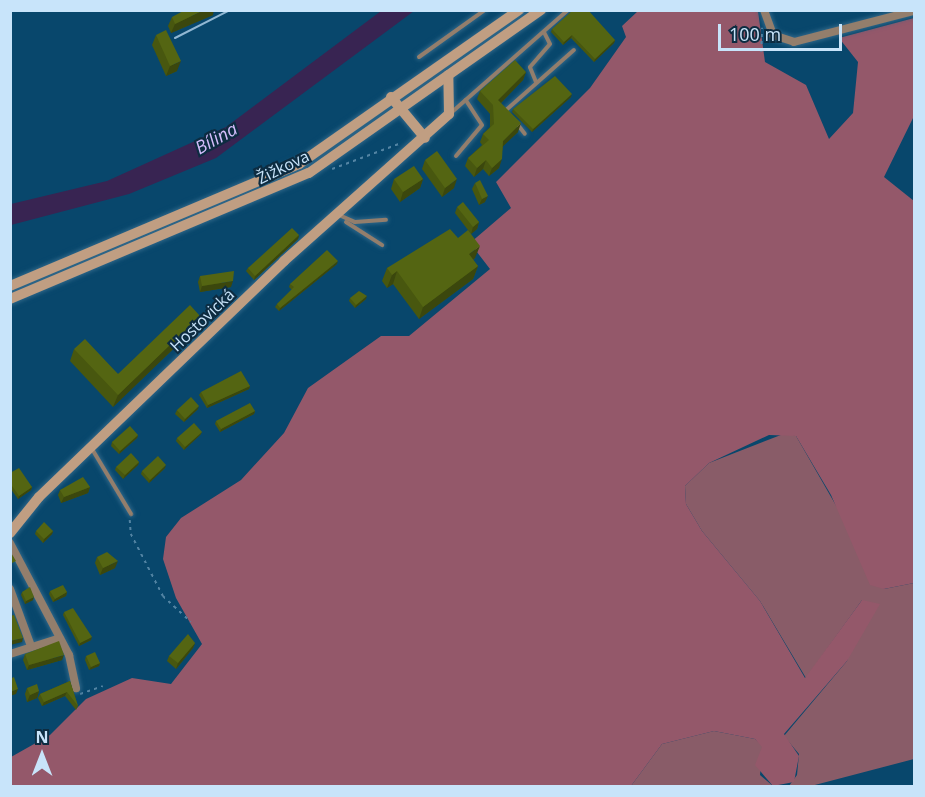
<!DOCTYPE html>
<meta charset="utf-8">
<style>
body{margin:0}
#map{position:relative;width:925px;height:797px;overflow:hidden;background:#08476c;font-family:"Open Sans",sans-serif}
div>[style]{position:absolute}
.green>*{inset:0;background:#895c68}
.forest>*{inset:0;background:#94586a}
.water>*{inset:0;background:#382452}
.path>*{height:1.5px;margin-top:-0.75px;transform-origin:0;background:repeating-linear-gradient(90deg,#5384a3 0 3px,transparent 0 7.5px)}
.roads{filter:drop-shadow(0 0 2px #2e6688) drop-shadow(0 0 2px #2e6688)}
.lane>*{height:4px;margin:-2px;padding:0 2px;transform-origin:2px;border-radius:2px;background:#937e6c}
.street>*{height:8px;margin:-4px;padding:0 4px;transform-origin:4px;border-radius:4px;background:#937e6c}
.secondary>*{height:10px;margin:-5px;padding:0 5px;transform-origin:5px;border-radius:5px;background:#c09e82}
.rail>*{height:2px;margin:-1px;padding:0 1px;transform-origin:1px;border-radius:1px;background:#91b7d2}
.wall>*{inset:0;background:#48570f}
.shaded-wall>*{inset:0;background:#3b470d}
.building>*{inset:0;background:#546512}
span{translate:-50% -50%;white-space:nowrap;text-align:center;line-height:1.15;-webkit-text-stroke:4.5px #0d2c41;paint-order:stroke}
.street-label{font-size:16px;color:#c8e4fa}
.water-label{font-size:18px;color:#d4bdfb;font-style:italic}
.frame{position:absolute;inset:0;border:12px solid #c8e4fa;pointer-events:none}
.north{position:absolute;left:12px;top:725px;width:60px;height:60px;-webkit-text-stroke:4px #0d2c41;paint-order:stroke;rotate:0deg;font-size:16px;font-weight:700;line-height:24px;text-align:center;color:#c8e4fa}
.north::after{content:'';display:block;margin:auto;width:21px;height:27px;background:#c8e4fa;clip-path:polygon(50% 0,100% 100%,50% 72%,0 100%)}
.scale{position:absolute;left:718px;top:24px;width:124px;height:27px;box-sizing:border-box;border:3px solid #c8e4fa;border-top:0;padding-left:8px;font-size:18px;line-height:21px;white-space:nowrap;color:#c8e4fa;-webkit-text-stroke:4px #0d2c41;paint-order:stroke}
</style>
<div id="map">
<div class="green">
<div style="clip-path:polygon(786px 433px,796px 436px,884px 589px,914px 583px,914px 759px,811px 786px,789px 786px,797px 775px,799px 754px,784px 736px,847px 661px,862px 600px,806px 678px,760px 601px,702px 531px,686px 504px,685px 486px,709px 463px)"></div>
<div style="clip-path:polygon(714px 731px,755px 739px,763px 746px,760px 775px,773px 786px,631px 786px,662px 744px)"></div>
</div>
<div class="forest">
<div style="clip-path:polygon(638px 11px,758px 11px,765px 62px,806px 85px,829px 139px,853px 113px,858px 62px,839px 38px,914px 18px,914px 116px,884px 177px,914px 201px,914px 583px,884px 589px,870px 585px,831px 495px,796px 436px,769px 435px,709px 463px,685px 486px,686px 504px,702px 531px,760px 601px,805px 678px,862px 600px,880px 604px,847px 661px,784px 734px,799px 756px,794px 782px,773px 786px,755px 765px,762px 747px,755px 739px,714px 731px,662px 744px,631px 786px,11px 786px,11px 757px,50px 735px,86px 699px,132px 678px,171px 684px,202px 644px,176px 598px,163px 559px,166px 537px,181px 518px,241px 480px,284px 433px,308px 388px,381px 336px,409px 336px,490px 269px,470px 243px,511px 208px,496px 182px,590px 88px,626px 37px,622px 26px)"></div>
</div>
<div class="water">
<div style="clip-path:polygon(381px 11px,414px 11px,216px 158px,129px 194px,11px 225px,11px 204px,107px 181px,226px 127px)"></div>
</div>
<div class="path">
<div style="left:761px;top:52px;width:24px;rotate:-88deg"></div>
<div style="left:332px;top:169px;width:74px;rotate:-20.6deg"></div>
<div style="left:130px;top:520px;width:14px;rotate:86deg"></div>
<div style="left:131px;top:534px;width:70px;rotate:62.7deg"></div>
<div style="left:163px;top:596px;width:38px;rotate:43deg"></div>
<div style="left:80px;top:694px;width:24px;rotate:-19deg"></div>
</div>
<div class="roads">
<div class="lane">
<div style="left:419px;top:57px;width:81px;rotate:-35.5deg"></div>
<div style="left:536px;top:82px;width:16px;rotate:-112deg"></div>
<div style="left:530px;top:67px;width:30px;rotate:-49deg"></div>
<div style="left:550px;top:44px;width:13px;rotate:-117deg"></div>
<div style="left:505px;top:111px;width:92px;rotate:-41.5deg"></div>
<div style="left:452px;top:112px;width:154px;rotate:-41.3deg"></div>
<div style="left:518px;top:125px;width:11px;rotate:52deg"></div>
<div style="left:456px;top:156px;width:40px;rotate:-50deg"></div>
<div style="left:482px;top:125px;width:30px;rotate:-123deg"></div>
<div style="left:339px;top:215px;width:17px;rotate:24deg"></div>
<div style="left:355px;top:222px;width:31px;rotate:-4deg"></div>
<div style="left:346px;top:222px;width:43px;rotate:32.6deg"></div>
<div style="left:92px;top:449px;width:76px;rotate:59deg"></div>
</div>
<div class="street">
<div style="left:764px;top:10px;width:27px;rotate:70deg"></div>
<div style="left:773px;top:35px;width:22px;rotate:18deg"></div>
<div style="left:794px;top:42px;width:124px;rotate:-14.5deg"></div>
<div style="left:10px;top:543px;width:127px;rotate:62.2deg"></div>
<div style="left:69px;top:655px;width:34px;rotate:78deg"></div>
<div style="left:10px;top:589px;width:61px;rotate:69.8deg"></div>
<div style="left:10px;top:654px;width:52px;rotate:-17.7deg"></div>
</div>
<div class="secondary">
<div style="left:391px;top:97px;width:53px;rotate:50.3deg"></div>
<div style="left:10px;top:286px;width:314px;rotate:-22.9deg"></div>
<div style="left:299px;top:164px;width:269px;rotate:-35deg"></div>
<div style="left:10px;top:299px;width:324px;rotate:-22.9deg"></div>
<div style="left:309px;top:173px;width:284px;rotate:-35.1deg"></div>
<div style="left:10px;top:533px;width:46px;rotate:-51.1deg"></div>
<div style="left:39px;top:497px;width:340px;rotate:-43.9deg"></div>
<div style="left:284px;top:261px;width:221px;rotate:-41.7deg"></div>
<div style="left:449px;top:114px;width:39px;rotate:-91deg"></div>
</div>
</div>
<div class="rail">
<div style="left:175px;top:38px;width:62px;rotate:-27deg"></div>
</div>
<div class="wall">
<div style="clip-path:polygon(213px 15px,171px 33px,168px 26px,172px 17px)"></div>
<div style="clip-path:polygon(552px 29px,615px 40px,614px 43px,594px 62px,571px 38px,563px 45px,551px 32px)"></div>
<div style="clip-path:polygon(156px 35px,177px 71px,166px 76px,152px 45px)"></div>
<div style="clip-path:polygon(526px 72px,523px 80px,501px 103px,518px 132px,503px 146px,499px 168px,489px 176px,483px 169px,474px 177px,465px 166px,468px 158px,482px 145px,480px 142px,483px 134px,490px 127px,490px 114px,477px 99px,480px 91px)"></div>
<div style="clip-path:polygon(571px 97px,532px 132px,512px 112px,513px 109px)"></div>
<div style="clip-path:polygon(425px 160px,454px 188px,442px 197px,422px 169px)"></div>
<div style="clip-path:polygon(394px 179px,423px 179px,420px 188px,400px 202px,391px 189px)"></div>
<div style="clip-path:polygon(475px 183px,485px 202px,479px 205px,472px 189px)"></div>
<div style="clip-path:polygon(457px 207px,479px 222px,477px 229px,471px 234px,455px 213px)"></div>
<div style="clip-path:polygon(299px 235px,298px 239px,254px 280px,246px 271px,248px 268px)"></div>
<div style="clip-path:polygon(458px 238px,475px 258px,473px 260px,478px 266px,473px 279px,419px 319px,393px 284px,387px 288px,382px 281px,387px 268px)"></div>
<div style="clip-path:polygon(337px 264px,279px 311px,275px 307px,277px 304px,292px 290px,289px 287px,290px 284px)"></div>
<div style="clip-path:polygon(200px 276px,231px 287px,200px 292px,198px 282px)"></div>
<div style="clip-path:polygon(350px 298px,366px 299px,355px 308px,349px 301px)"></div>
<div style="clip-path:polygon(196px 327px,113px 407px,70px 361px,74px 349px,118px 374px)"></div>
<div style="clip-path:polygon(250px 386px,249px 389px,207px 408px,199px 395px,201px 392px)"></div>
<div style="clip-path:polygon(198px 409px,184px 422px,175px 414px,177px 410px)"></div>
<div style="clip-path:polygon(255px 411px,254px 414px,220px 432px,215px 424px,216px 421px)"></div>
<div style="clip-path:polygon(202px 432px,200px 435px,184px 450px,176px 441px,177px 438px)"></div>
<div style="clip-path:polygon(138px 435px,137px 438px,119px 454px,111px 446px,112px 442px)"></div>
<div style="clip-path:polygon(139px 462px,138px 465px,123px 479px,115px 470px,116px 467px)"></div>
<div style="clip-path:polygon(165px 468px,149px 483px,141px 474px,142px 471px)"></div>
<div style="clip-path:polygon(10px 473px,32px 487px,31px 490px,18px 499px,10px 488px)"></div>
<div style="clip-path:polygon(90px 487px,88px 493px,61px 503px,58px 495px,60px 490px)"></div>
<div style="clip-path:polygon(36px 531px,53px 531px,52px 534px,43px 543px,35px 534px)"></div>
<div style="clip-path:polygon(97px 557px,115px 568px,100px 575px,95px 563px)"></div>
<div style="clip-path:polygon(50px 591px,67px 592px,66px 596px,53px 602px,49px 594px)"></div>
<div style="clip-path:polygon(22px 592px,33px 600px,25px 604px,21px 595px)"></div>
<div style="clip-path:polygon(64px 612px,91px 640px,79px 646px,63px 615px)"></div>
<div style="clip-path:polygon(195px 643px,193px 648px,176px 669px,167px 661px,169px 656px)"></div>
<div style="clip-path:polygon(25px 654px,62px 660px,27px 670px,23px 660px)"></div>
<div style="clip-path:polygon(86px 656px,100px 663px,99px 666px,89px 670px,85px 660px)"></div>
<div style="clip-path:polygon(70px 681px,78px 706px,76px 710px,65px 696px,42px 706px,38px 698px,40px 694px)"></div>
<div style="clip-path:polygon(27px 688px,39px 691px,37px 698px,27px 702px,25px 694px)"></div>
</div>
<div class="shaded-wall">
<div style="clip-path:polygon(204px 10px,214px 10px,213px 15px,171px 33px,175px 24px)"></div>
<div style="clip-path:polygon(572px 35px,571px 38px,563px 45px,564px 42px)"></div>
<div style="clip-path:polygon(615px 40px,614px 43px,594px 62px,595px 59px)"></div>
<div style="clip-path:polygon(181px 61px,177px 71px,166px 76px,170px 66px)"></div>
<div style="clip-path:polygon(526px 72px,523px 80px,495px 109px,498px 100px)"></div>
<div style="clip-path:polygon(572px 94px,571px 97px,532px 132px,533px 129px)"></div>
<div style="clip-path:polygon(521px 123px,518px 132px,500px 149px,503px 141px)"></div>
<div style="clip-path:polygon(502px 159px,499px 168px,489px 176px,492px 168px)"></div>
<div style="clip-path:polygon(486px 160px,483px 169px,474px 177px,477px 168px)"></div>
<div style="clip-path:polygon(423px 179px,420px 188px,400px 202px,403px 192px)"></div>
<div style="clip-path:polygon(457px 179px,454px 188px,442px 197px,445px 188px)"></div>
<div style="clip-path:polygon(488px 196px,485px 202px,479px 205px,482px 199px)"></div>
<div style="clip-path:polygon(479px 222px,477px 229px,471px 234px,473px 227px)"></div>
<div style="clip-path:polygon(299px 235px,298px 239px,254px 280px,255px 276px)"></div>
<div style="clip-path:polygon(480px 246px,475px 258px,464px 266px,469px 254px)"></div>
<div style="clip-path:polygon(338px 261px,337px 264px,279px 311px,280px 308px)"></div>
<div style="clip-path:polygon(478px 266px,473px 279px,419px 319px,423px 307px)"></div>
<div style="clip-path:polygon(397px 271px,393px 284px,387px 288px,392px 275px)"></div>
<div style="clip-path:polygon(233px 281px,231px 287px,200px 292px,202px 286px)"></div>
<div style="clip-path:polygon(367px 296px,366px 299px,355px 308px,356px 305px)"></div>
<div style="clip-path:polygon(200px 316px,196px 327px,113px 407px,118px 395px)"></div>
<div style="clip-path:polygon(250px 386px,249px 389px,207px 408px,208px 405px)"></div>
<div style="clip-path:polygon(199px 406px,198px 409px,184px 422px,185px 419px)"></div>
<div style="clip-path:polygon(255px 411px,254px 414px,220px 432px,221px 429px)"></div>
<div style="clip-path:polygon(202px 432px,200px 435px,184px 450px,185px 447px)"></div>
<div style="clip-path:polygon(138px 435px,137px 438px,119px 454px,120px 451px)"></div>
<div style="clip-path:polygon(139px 462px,138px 465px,123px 479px,125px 475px)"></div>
<div style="clip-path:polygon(166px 465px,165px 468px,149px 483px,150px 480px)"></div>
<div style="clip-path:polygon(32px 487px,31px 490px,18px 499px,19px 496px)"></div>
<div style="clip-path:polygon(90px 487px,88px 493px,61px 503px,64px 497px)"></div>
<div style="clip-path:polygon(53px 531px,52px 534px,43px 543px,44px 539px)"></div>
<div style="clip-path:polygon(118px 561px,115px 568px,100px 575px,103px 568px)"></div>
<div style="clip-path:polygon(67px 592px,66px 596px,53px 602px,55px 599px)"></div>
<div style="clip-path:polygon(34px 597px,33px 600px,25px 604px,26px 601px)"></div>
<div style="clip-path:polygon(92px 637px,91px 640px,79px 646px,80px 643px)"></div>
<div style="clip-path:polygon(23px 638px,22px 642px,10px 645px,10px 641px)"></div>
<div style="clip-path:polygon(195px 643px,193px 648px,176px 669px,178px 663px)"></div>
<div style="clip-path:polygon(64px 655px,62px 660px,27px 670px,29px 665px)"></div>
<div style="clip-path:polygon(100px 663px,99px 666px,89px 670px,91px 667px)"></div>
<div style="clip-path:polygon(18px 689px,16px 694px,10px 696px,10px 692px)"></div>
<div style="clip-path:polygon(39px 691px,37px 698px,27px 702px,30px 695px)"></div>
<div style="clip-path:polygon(67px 692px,65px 696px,42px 706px,44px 702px)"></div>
</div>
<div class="building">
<div style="clip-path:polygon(185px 10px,204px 10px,175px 24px,172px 17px)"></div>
<div style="clip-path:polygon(573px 10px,588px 10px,615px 40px,595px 59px,572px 35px,564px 42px,552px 29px)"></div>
<div style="clip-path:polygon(166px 30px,181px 61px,170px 66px,156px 35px)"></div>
<div style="clip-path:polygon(515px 60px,526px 72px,498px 100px,521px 123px,503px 141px,502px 159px,492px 168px,486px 160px,477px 168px,468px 158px,489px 140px,483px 134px,494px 124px,493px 105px,480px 91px)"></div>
<div style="clip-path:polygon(555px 76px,572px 94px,533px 129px,513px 109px)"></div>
<div style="clip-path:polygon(437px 151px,457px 179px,445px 188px,425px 160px)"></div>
<div style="clip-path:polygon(414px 166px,423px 179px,403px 192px,394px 179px)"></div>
<div style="clip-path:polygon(480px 180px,488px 196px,482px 199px,475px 183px)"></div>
<div style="clip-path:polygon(463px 202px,479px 222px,473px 227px,457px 207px)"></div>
<div style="clip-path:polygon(292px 228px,299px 235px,255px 276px,248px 268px)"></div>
<div style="clip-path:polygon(450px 229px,458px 238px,468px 230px,480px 246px,469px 254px,478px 266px,423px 307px,397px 271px,392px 275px,387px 268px)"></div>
<div style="clip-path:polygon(327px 250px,338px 261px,280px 308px,277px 304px,294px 287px,290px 284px)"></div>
<div style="clip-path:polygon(234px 271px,233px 281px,202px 286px,200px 276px)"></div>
<div style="clip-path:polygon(359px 291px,367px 296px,356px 305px,350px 298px)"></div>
<div style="clip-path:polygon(190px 305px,200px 316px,118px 395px,74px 349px,85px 339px,118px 374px)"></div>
<div style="clip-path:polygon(241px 371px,250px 386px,208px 405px,201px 392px)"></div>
<div style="clip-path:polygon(191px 397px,199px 406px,185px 419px,177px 410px)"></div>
<div style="clip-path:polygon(250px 403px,255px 411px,221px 429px,216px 421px)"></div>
<div style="clip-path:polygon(194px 423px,202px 432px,185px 447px,177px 438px)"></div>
<div style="clip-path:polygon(130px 426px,138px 435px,120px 451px,112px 442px)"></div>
<div style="clip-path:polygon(131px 453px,139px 462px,125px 475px,116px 467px)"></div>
<div style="clip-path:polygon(158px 456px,166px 465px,150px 480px,142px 471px)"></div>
<div style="clip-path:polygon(19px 468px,32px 487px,19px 496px,10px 483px,10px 473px)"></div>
<div style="clip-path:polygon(83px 477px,90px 487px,64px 497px,60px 490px)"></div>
<div style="clip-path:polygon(44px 522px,53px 531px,44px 539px,36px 531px)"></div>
<div style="clip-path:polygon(10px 551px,16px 561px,10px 564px)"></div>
<div style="clip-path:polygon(107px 552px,118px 561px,103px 568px,97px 557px)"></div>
<div style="clip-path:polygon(63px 585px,67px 592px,55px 599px,50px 591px)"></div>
<div style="clip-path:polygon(30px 587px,34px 597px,26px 601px,22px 592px)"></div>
<div style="clip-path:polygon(73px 608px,92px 637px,80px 643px,64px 612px)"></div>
<div style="clip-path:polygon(14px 615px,23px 638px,10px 641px,10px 616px)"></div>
<div style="clip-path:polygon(188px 634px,195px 643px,178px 663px,169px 656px)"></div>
<div style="clip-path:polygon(59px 641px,64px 655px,29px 665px,25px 654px)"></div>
<div style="clip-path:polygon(95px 652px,100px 663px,91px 667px,86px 656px)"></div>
<div style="clip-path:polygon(14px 677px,18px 689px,10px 692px,10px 679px)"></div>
<div style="clip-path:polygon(70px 681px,78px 706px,67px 692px,44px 702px,40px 694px)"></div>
<div style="clip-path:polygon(37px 684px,39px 691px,30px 695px,27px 688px)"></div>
</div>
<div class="street-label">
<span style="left:283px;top:167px;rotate:-26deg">Žižkova</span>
<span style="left:202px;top:320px;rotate:-44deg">Hostovická</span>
</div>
<div class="water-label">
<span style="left:216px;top:138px;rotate:-29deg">Bílina</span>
</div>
<div class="frame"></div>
<div class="north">N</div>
<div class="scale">100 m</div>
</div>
